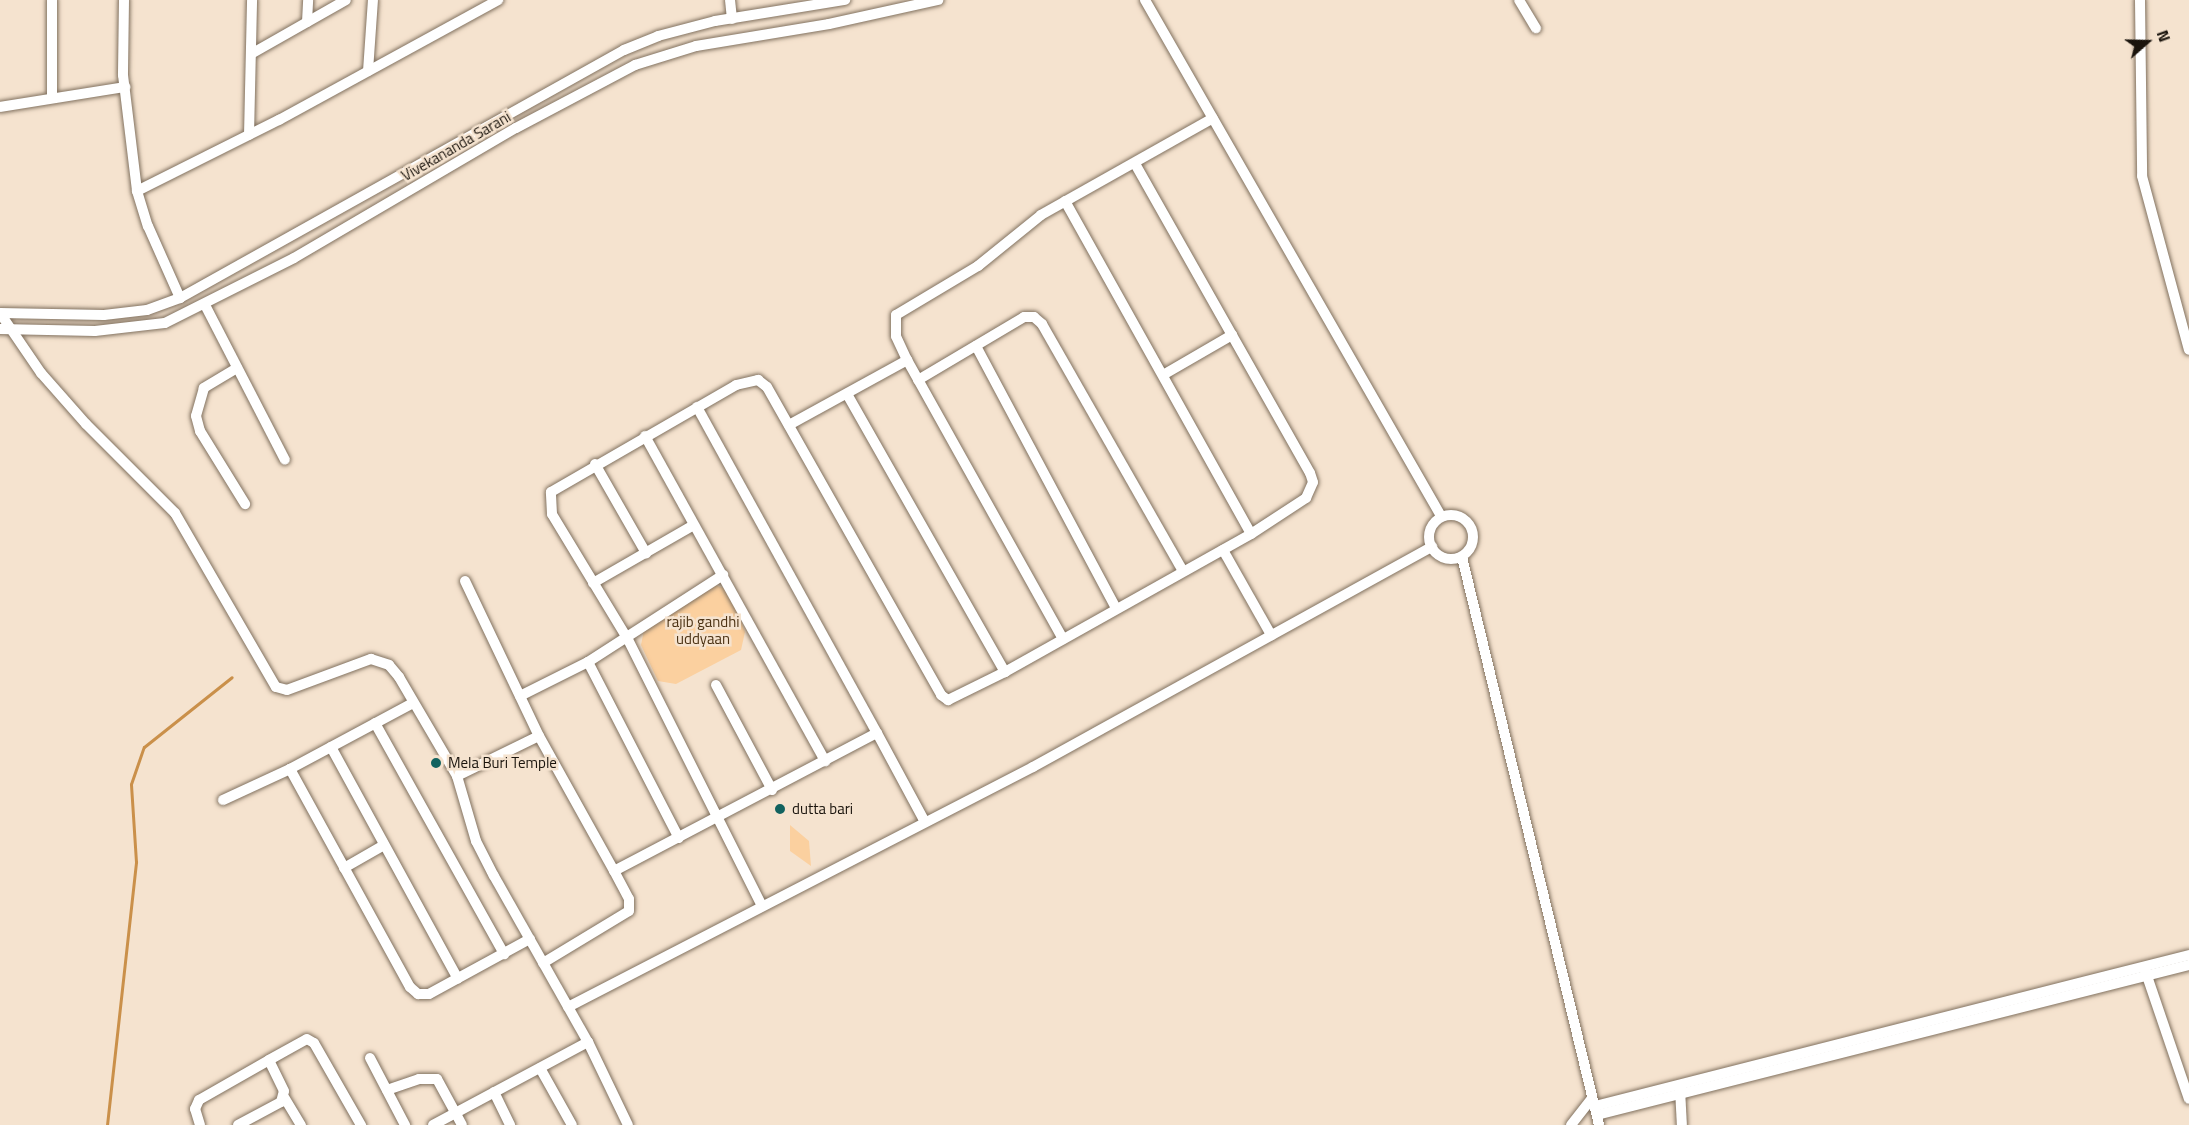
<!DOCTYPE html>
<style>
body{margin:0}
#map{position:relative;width:2189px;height:1125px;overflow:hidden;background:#f5e3cf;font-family:"Titillium Web",sans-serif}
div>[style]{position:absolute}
.green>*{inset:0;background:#fbd09f}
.stream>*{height:3px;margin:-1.5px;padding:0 1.5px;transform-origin:1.5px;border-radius:1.5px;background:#ca904a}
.roads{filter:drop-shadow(0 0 2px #81715f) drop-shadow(0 0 2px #81715f)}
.minor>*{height:10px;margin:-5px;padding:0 5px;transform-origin:5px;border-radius:5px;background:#fff}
.minor>.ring{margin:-5px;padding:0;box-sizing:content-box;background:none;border:10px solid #fff;border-radius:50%}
.dots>*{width:16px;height:16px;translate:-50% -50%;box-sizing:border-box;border:3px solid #f5e3cf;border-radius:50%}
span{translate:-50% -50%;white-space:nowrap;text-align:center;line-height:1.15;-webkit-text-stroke:5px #f5e3cf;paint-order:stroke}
.street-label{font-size:15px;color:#1a140d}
.park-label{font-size:15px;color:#4c3315}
.poi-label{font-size:15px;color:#1a140d}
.left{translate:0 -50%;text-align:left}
.north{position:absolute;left:2117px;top:12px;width:60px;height:60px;-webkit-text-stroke:4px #f5e3cf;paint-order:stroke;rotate:70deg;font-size:16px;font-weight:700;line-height:24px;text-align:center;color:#1a140d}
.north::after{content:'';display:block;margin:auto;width:21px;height:27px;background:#1a140d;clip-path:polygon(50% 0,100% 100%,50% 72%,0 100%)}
</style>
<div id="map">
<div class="green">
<div style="clip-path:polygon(711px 584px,724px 588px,739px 615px,745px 632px,741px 650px,676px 684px,658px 681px,641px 645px,645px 625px)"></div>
<div style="clip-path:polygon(790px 825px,809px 841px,811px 866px,790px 851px)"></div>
</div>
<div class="stream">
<div style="left:107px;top:1125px;width:265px;rotate:-83.7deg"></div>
<div style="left:136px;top:862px;width:78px;rotate:-93.7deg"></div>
<div style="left:131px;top:784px;width:39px;rotate:-71deg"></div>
<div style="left:144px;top:747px;width:112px;rotate:-38.5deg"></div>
</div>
<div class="roads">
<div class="minor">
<div style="left:124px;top:0;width:75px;rotate:90.8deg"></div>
<div style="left:123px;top:75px;width:117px;rotate:83.1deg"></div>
<div style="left:137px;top:191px;width:37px;rotate:73deg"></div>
<div style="left:148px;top:226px;width:79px;rotate:66deg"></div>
<div style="left:730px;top:0;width:19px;rotate:84deg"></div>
<div style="left:1145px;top:0;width:595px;rotate:60.16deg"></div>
<div style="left:1519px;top:0;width:33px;rotate:59deg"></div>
<div style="left:2140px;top:0;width:176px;rotate:89.3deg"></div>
<div style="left:2142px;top:176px;width:180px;rotate:74.9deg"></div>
<div style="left:307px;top:22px;width:22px;rotate:-87deg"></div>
<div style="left:251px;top:54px;width:109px;rotate:-29.6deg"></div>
<div style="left:368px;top:71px;width:71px;rotate:-86deg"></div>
<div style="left:52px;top:98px;width:98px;rotate:-90deg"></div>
<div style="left:0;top:107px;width:127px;rotate:-9.1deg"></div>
<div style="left:249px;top:135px;width:135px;rotate:-88.7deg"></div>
<div style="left:137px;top:191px;width:159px;rotate:-26.6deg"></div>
<div style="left:279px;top:120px;width:250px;rotate:-28.7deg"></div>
<div style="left:1065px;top:201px;width:381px;rotate:60.8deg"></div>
<div style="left:205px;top:305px;width:174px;rotate:62.7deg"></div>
<div style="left:0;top:313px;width:73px;rotate:55.7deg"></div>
<div style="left:41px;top:373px;width:68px;rotate:48.6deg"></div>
<div style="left:86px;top:424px;width:126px;rotate:45deg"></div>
<div style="left:175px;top:513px;width:201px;rotate:59.9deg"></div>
<div style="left:276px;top:687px;width:11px;rotate:15deg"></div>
<div style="left:287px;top:690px;width:90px;rotate:-20.3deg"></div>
<div style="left:371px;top:659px;width:19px;rotate:18deg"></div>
<div style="left:389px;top:665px;width:16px;rotate:50deg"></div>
<div style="left:399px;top:677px;width:115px;rotate:59.6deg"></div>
<div style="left:457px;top:776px;width:68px;rotate:73.7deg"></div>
<div style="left:476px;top:841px;width:39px;rotate:63deg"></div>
<div style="left:494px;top:876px;width:191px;rotate:60.5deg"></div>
<div style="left:588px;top:1042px;width:92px;rotate:64.3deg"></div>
<div style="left:0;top:313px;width:104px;rotate:1.1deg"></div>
<div style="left:104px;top:315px;width:43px;rotate:-6.6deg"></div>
<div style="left:147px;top:310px;width:35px;rotate:-20deg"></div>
<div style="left:180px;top:298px;width:509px;rotate:-29.19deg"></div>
<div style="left:624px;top:50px;width:37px;rotate:-22deg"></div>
<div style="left:658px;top:36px;width:59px;rotate:-14.7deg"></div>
<div style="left:715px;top:21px;width:132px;rotate:-9.2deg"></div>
<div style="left:0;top:329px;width:95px;rotate:1.2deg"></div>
<div style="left:95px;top:331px;width:70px;rotate:-6.5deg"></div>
<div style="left:165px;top:323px;width:144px;rotate:-26.7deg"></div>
<div style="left:294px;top:258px;width:257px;rotate:-30.4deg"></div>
<div style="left:516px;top:128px;width:135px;rotate:-27.9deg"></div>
<div style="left:635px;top:65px;width:64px;rotate:-17.3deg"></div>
<div style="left:696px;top:46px;width:135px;rotate:-9.4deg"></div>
<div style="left:829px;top:24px;width:112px;rotate:-12.4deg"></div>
<div style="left:976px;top:346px;width:297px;rotate:61.9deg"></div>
<div style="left:237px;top:368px;width:39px;rotate:149deg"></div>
<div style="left:204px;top:388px;width:29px;rotate:106deg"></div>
<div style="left:196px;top:416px;width:16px;rotate:75deg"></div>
<div style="left:200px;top:431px;width:86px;rotate:58.3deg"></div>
<div style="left:1163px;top:375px;width:80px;rotate:-30.1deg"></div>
<div style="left:918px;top:380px;width:123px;rotate:-30.7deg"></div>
<div style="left:1024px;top:317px;width:10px"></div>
<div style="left:1034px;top:317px;width:11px;rotate:41deg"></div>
<div style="left:1042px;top:324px;width:284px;rotate:60.3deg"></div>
<div style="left:847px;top:394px;width:320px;rotate:60.4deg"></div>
<div style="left:697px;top:407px;width:372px;rotate:61.1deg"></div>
<div style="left:789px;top:425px;width:135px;rotate:-28.8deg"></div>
<div style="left:645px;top:436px;width:372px;rotate:61deg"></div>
<div style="left:595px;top:464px;width:103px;rotate:60.2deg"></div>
<div class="ring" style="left:1429px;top:515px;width:34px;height:34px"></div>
<div style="left:1223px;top:550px;width:98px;rotate:60.5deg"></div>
<div style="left:1462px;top:557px;width:584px;rotate:76.44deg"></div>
<div style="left:465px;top:581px;width:172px;rotate:64.5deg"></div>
<div style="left:593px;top:583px;width:116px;rotate:-29.9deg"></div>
<div style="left:1063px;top:639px;width:320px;rotate:-119.2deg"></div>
<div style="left:907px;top:360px;width:26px;rotate:-115deg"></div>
<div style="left:896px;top:336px;width:21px;rotate:-90deg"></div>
<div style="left:896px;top:315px;width:96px;rotate:-30.9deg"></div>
<div style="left:978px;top:266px;width:81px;rotate:-39deg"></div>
<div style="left:1041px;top:215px;width:197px;rotate:-29.4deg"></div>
<div style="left:588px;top:662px;width:198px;rotate:62.7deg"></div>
<div style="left:716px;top:685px;width:119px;rotate:61.9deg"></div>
<div style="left:520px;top:696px;width:76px;rotate:-26.6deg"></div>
<div style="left:588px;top:662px;width:161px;rotate:-32.8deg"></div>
<div style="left:413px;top:703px;width:140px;rotate:151.8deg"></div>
<div style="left:290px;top:769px;width:249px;rotate:61.2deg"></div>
<div style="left:410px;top:987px;width:11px;rotate:41deg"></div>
<div style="left:418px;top:994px;width:11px"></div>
<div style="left:429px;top:994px;width:115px;rotate:-28.6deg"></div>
<div style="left:375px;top:723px;width:265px;rotate:60.8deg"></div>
<div style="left:331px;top:747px;width:264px;rotate:61.3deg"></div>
<div style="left:457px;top:776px;width:91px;rotate:-26deg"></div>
<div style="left:539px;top:736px;width:154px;rotate:60.9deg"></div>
<div style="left:614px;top:871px;width:297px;rotate:-27.7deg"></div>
<div style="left:877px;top:733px;width:101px;rotate:61.7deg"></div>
<div style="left:223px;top:800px;width:74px;rotate:-24.8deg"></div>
<div style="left:344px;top:868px;width:46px;rotate:-29.9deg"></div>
<div style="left:762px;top:906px;width:300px;rotate:-116.7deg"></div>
<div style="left:627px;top:638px;width:145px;rotate:-121.2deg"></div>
<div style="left:552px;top:514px;width:22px;rotate:-93deg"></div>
<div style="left:551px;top:492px;width:214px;rotate:-30deg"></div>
<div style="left:736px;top:385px;width:23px;rotate:-13deg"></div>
<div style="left:758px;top:380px;width:11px;rotate:38deg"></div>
<div style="left:767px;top:387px;width:354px;rotate:60.5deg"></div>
<div style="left:941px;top:695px;width:9px;rotate:36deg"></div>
<div style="left:948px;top:700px;width:64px;rotate:-26.2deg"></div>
<div style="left:1005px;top:672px;width:282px;rotate:-29.3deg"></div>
<div style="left:1251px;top:534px;width:66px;rotate:-33.2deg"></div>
<div style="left:1306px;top:498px;width:17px;rotate:-66deg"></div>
<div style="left:1313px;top:482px;width:9px;rotate:-108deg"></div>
<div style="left:1310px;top:473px;width:355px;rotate:-119.5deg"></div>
<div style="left:543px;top:963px;width:100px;rotate:-31.2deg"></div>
<div style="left:629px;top:911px;width:12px;rotate:-90deg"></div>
<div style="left:629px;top:899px;width:32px;rotate:-118deg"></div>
<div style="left:2145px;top:970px;width:136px;rotate:71.2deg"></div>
<div style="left:568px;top:1007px;width:523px;rotate:-27.3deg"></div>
<div style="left:1033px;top:767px;width:456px;rotate:-28.9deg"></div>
<div style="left:370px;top:1058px;width:76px;rotate:62.4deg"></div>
<div style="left:540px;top:1068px;width:65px;rotate:60.7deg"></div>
<div style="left:1680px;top:1089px;width:36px;rotate:87deg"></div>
<div style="left:387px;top:1090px;width:34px;rotate:-19deg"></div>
<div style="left:419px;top:1079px;width:18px"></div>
<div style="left:437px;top:1079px;width:52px;rotate:61.5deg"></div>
<div style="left:494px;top:1092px;width:37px;rotate:64deg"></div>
<div style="left:284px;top:1097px;width:33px;rotate:59deg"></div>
<div style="left:1595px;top:1106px;width:613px;rotate:-14.26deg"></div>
<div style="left:1597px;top:1115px;width:611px;rotate:-14.22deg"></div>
<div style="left:200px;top:1125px;width:17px;rotate:-107deg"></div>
<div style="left:195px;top:1109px;width:10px;rotate:-66deg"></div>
<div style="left:199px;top:1100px;width:81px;rotate:-29.7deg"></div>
<div style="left:238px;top:1125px;width:49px;rotate:-28.1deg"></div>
<div style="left:281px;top:1102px;width:11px;rotate:-75deg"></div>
<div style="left:284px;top:1091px;width:34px;rotate:-116deg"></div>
<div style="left:269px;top:1060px;width:43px;rotate:-28.9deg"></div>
<div style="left:307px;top:1039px;width:8px;rotate:30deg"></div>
<div style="left:314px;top:1043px;width:95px;rotate:60.2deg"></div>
<div style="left:433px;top:1125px;width:176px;rotate:-28.2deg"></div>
<div style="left:1571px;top:1125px;width:34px;rotate:-52deg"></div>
</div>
</div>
<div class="dots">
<div style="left:436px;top:763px;background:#12625f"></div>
<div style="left:780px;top:809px;background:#12625f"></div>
</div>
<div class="street-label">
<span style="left:456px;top:146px;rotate:-30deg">Vivekananda Sarani</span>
</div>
<div class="park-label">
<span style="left:703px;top:630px">rajib gandhi<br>uddyaan</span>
</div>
<div class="poi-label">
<span class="left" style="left:448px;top:763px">Mela Buri Temple</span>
<span class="left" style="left:792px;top:809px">dutta bari</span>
</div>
<div class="north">N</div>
</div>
